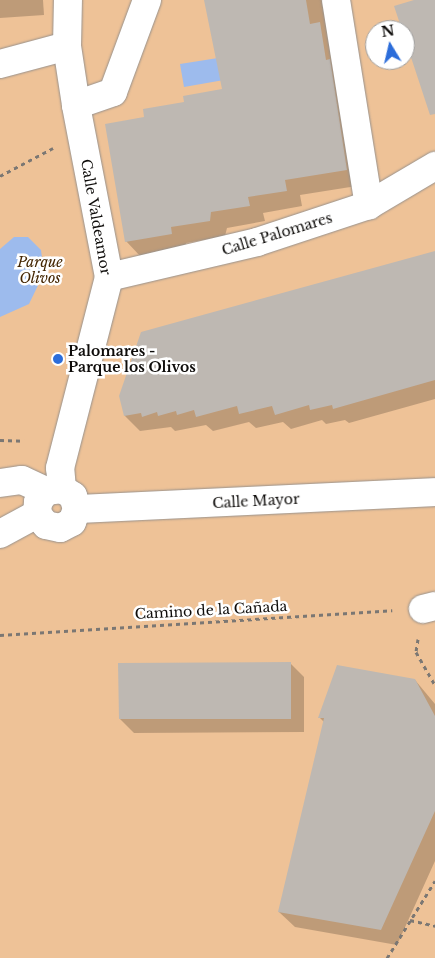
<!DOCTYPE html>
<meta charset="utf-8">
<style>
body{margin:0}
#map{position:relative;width:435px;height:958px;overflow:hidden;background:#f9f3ec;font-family:"Libre Baskerville",serif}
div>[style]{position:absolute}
.green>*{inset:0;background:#eec297}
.water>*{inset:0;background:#9dbbed}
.shadow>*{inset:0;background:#0003}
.building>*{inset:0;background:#beb8b2}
.path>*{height:3px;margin-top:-1.5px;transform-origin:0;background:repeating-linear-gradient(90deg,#7b7773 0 4px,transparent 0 8px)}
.roads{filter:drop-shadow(0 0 1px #97918c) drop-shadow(0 0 1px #97918c)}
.minor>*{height:28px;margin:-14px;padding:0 14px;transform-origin:14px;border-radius:14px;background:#fff}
.dots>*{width:14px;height:14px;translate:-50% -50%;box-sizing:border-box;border:2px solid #fff;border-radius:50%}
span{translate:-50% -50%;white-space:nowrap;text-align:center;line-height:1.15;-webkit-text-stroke:5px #fff;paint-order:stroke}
.street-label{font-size:14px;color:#0e0c0a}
.park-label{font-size:14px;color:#432501;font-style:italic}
.poi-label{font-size:14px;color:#0e0c0a;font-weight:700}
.left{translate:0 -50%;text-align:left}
.north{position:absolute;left:365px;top:20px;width:50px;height:50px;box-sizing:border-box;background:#fff;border:1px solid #9f9e9d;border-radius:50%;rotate:351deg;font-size:14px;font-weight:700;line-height:20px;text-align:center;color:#0e0c0a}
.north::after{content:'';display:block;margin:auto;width:18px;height:22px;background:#2c6dda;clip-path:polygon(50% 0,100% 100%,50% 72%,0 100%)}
</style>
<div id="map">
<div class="green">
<div style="clip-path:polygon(evenodd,0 0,435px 0,435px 958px,0 958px,0 0,375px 30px,405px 30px,405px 60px,375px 60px,375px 30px)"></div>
</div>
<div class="water">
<div style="clip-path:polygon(237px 55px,241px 77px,184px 87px,180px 64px)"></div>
<div style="clip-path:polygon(14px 237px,28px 237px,41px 250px,44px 273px,29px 304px,0 317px,0 249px)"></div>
</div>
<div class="shadow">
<div style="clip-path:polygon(0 0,43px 0,44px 15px,0 18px)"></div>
<div style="clip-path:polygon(205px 0,324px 0,363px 185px,300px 195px,302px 206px,263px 213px,265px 221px,227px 228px,225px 236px,186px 243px,187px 249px,141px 257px,126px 241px,145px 118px,223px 90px)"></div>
<div style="clip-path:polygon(435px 253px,435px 399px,349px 423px,345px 420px,326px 424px,322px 420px,291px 429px,283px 422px,256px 428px,249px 422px,213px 431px,206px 425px,175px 431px,171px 427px,140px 431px,125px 416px,120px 396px)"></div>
<div style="clip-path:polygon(290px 663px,304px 677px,304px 732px,134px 733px,120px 719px)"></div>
<div style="clip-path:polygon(337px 667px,415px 680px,435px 704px,435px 861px,397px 945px,295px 927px,279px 912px,324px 722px,320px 718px)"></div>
</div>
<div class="building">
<div style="clip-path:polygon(204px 0,306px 0,310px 24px,320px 22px,326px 60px,330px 59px,347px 170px,285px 180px,287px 191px,248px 197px,250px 206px,211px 212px,210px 221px,171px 227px,172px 234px,125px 242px,105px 124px,144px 117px,143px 109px,184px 102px,183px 96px,222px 89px)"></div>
<div style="clip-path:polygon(414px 0,435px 0,435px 114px,430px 115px,405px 39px,405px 30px,402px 30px,394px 6px)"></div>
<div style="clip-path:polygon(435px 251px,435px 380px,333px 409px,332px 405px,310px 410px,309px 405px,275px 415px,272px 406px,239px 414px,237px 406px,196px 417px,194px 410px,177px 415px,176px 411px,158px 416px,157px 412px,142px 417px,141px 413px,124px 416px,119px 396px,141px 332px)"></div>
<div style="clip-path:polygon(291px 662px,291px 719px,119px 719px,118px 663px)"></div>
<div style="clip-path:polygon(337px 665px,415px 679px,435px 716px,435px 811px,381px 930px,278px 912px,324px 718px,318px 718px)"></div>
</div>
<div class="path">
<div style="left:0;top:176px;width:60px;rotate:-27.8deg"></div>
<div style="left:0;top:440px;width:24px;rotate:2deg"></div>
<div style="left:0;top:635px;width:393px;rotate:-3.6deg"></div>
<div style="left:418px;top:639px;width:13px;rotate:99deg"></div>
<div style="left:416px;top:652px;width:38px;rotate:60deg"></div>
<div style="left:410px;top:920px;width:26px;rotate:13deg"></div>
<div style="left:387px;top:958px;width:91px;rotate:-58.1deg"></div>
</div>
<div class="roads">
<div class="minor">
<div style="left:336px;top:0;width:208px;rotate:80.9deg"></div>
<div style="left:0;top:64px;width:69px;rotate:-15deg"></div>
<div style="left:76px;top:105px;width:39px;rotate:-19deg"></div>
<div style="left:113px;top:92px;width:98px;rotate:-69.7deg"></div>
<div style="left:109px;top:277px;width:152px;rotate:-13.3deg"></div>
<div style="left:257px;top:242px;width:118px;rotate:-18.3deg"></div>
<div style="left:369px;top:205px;width:77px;rotate:-30.6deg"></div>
<div style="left:0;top:483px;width:22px;rotate:-8deg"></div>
<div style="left:22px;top:480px;width:26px;rotate:25deg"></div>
<div style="left:46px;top:491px;width:16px;rotate:-7deg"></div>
<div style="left:62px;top:489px;width:13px;rotate:32deg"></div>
<div style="left:73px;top:496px;width:14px;rotate:73deg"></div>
<div style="left:77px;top:509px;width:14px;rotate:111deg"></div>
<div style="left:72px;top:522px;width:13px;rotate:153deg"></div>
<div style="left:60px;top:528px;width:14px;rotate:-168deg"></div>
<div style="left:46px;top:525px;width:14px;rotate:-129deg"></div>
<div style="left:37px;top:514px;width:12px;rotate:-85deg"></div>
<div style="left:38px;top:502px;width:14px;rotate:-54deg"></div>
<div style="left:62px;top:489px;width:21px;rotate:-95deg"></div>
<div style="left:60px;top:468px;width:197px;rotate:-75.6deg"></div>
<div style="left:109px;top:277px;width:175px;rotate:-100.9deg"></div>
<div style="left:76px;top:105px;width:60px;rotate:-98.7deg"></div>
<div style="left:67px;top:46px;width:46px;rotate:-88.8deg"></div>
<div style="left:77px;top:509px;width:358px;rotate:-2.7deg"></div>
<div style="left:0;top:534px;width:42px;rotate:-28.4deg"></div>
<div style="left:423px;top:609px;width:12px;rotate:-14deg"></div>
</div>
</div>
<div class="dots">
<div style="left:58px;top:359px;background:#2c6dda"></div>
</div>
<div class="street-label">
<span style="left:96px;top:217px;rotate:80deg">Calle Valdeamor</span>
<span style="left:277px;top:234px;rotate:-17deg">Calle Palomares</span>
<span style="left:256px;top:501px;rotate:-3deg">Calle Mayor</span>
<span style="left:211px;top:610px;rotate:-3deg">Camino de la Cañada</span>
</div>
<div class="park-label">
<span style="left:40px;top:270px">Parque<br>Olivos</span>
</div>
<div class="poi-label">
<span class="left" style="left:68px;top:359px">Palomares -<br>Parque los Olivos</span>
</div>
<div class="north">N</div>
</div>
